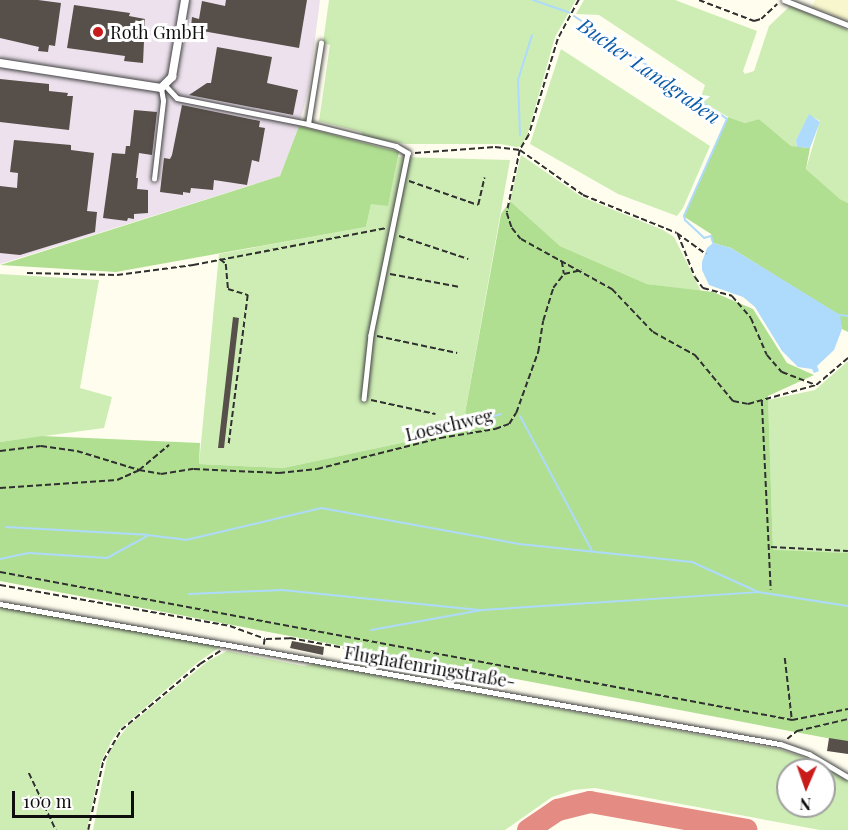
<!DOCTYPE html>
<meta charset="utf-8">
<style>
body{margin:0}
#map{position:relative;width:848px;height:830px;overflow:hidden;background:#fffdee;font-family:"Playfair Display",serif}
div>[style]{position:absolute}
.industrial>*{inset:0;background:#ece1ed}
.farmland>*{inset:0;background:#f8f6cc}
.green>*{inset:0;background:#ceedb4}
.forest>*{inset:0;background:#b0df92}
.water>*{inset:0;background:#aedafb}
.stream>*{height:2px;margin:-1px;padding:0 1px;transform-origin:1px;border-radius:1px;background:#aedafb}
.taxiway>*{height:22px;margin:-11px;padding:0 11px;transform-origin:11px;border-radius:11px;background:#e48c84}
.building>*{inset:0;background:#574f49}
.path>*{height:1.5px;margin-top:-0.75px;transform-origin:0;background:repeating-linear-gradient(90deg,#303030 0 6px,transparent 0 9px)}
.roads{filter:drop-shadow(0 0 2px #414141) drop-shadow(0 0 2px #414141)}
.service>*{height:4.5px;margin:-2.25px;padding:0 2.25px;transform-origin:2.25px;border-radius:2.25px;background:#fff}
.minor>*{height:8px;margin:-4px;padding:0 4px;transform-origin:4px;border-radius:4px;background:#fff}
.dots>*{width:16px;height:16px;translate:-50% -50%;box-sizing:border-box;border:3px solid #fff;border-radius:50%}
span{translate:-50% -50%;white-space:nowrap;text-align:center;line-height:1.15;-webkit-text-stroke:6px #fff;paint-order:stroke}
.poi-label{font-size:18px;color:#0e0e0e}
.left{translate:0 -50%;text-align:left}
.street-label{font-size:18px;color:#0e0e0e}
.water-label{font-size:20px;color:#0c5caa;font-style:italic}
.north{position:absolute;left:776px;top:758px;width:60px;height:60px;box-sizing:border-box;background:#fff;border:2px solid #9f9f9f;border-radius:50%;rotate:182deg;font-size:16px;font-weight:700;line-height:24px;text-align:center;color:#0e0e0e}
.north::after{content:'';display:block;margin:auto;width:21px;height:27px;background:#c91b1a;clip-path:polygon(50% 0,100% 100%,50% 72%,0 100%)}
.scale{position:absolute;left:12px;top:791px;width:122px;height:27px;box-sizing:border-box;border:3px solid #0e0e0e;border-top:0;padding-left:8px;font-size:18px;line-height:21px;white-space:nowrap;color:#0e0e0e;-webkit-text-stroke:4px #fff;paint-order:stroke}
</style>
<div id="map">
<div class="industrial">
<div style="clip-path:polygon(0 0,320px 0,309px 87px,299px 126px,280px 176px,0 264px)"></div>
</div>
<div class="farmland">
<div style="clip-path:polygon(815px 0,848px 0,848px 21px,812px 7px)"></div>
</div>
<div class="green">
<div style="clip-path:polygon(329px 0,576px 0,555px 37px,528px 133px,522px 146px,517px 147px,500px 144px,406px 144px,364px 137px,361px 132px,319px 121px,330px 45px,323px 43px)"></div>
<div style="clip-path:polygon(584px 0,675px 0,757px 31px,743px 71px,745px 74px,754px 71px,769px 26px,790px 6px,848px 30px,848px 203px,840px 199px,806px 169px,820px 121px,809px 115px,796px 140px,797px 147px,791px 146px,759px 119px,745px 123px,728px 117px,700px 100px,705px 85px,599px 15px,576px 14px)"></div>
<div style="clip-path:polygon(561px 49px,710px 146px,683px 208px,677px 216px,618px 194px,530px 144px)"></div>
<div style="clip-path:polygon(521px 155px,582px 197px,663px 230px,674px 237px,701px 291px,647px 284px,560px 246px,510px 201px)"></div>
<div style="clip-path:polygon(398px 157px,510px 160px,462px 430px,283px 468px,199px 464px,219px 254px,366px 227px,371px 203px,388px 205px)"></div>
<div style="clip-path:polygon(0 274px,99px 280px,80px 388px,112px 397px,104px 428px,0 442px)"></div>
<div style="clip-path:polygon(848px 361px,848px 553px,773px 551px,768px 400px,815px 390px)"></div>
<div style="clip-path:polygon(0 606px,221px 646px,197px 663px,120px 729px,112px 740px,101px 762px,87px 830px,0 830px)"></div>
<div style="clip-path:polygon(evenodd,227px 651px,304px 666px,314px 664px,778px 749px,810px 759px,848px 781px,848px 830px,820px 830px,595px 788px,573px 790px,552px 797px,505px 830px,93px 830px,107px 758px,114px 744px,128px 726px,208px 661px,227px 651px,788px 770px,824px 770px,824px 806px,788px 806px,788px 770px)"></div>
</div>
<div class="forest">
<div style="clip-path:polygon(728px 117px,745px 123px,759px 119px,791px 146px,810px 148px,806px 169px,840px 199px,848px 203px,848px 332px,842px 329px,839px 315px,731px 248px,713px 243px,711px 234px,683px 216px)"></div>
<div style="clip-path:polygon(299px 126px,399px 152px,388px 206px,371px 204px,366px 227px,116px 272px,0 265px,280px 176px)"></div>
<div style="clip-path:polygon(510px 201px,560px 246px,647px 284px,713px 292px,753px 309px,787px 363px,814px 375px,768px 396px,773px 550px,848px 553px,848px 742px,0 581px,0 442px,42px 436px,200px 443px,199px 464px,283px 468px,462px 430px,501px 214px)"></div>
</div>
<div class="water">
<div style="clip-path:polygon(809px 114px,820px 122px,810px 148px,797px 147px,796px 140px)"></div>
<div style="clip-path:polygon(713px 243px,731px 248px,840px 315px,842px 329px,834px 350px,817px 366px,819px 371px,814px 373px,812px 369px,798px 367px,782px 351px,755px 307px,743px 297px,709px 285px,702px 270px,702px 262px,707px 248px)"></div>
</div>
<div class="stream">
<div style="left:533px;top:0;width:39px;rotate:19deg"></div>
<div style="left:574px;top:16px;width:184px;rotate:33.9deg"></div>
<div style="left:727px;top:119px;width:106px;rotate:113.9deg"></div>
<div style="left:684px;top:216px;width:4px;rotate:76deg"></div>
<div style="left:685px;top:220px;width:26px;rotate:43deg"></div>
<div style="left:704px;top:238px;width:7px;rotate:-16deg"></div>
<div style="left:711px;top:236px;width:7px;rotate:74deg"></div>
<div style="left:520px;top:135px;width:55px;rotate:-92.1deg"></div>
<div style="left:518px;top:80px;width:47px;rotate:-72.7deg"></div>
<div style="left:840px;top:315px;width:8px;rotate:7deg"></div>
<div style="left:520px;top:416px;width:153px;rotate:61.9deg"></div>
<div style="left:414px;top:440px;width:91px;rotate:-16.6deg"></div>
<div style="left:6px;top:527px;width:141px;rotate:3.2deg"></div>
<div style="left:147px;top:535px;width:39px;rotate:7deg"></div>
<div style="left:186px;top:540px;width:139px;rotate:-13.3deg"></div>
<div style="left:321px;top:508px;width:201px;rotate:10.3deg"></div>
<div style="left:519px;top:544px;width:174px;rotate:5.9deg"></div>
<div style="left:692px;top:562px;width:72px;rotate:24.4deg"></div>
<div style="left:0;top:559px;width:30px;rotate:-12deg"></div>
<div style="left:29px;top:553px;width:78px;rotate:3.7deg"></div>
<div style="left:107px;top:558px;width:46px;rotate:-28.8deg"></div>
<div style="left:189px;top:594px;width:93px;rotate:-2.5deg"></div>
<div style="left:282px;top:590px;width:198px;rotate:5.8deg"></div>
<div style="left:371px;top:630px;width:113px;rotate:-10.2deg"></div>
<div style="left:482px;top:610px;width:277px;rotate:-3.7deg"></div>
<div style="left:758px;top:592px;width:91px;rotate:8.8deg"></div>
</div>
<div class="taxiway">
<div style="left:528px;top:830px;width:36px;rotate:-34deg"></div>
<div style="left:558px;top:810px;width:33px;rotate:-14deg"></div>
<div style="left:590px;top:802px;width:159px;rotate:10.1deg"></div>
</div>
<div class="building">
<div style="clip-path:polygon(0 0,38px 0,61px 3px,55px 46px,49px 45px,48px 52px,38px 51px,39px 47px,0 38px)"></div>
<div style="clip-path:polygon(226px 0,307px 0,299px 48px,197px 30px,197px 27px,191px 26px,192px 17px,199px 19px,202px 1px,225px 6px)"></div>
<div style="clip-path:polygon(74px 5px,130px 13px,129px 16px,145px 19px,143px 63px,124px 61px,125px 56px,67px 48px)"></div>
<div style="clip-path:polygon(217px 47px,272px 57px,267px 83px,298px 90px,293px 115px,189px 95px,207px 83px,211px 83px)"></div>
<div style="clip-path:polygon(0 79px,49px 84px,49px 91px,68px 93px,67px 96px,73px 96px,69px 130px,0 122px)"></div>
<div style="clip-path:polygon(182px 105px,260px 121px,259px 127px,265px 128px,259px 162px,252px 160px,247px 185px,214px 180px,213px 190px,191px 188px,190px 193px,183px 192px,183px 195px,160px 192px,164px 158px,170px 159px,172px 155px)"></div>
<div style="clip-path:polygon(134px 110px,157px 112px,152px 155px,139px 153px,136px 178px,138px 178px,137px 189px,148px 190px,148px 213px,134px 214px,134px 219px,128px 218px,127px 221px,103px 218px,112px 153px,125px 154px,126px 146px,130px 146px)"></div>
<div style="clip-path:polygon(14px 140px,71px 145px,71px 150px,94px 153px,87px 211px,97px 212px,95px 232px,20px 255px,0 253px,0 186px,17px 188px,18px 173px,10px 172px)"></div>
<div style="clip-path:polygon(233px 317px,239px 318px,224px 448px,218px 448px)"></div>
<div style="clip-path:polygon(292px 641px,324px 647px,323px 655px,290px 648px)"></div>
<div style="clip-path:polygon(829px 738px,848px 741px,848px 754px,827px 751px)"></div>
</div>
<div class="path">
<div style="left:579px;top:0;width:44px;rotate:118.3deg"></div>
<div style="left:558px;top:39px;width:100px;rotate:106.8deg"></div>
<div style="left:529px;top:135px;width:17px;rotate:121deg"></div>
<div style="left:520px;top:150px;width:64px;rotate:101.7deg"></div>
<div style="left:507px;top:213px;width:16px;rotate:72deg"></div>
<div style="left:512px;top:228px;width:14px;rotate:51deg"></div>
<div style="left:521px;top:239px;width:104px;rotate:28.8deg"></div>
<div style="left:612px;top:289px;width:59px;rotate:46.4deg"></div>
<div style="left:653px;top:332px;width:48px;rotate:28.7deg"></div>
<div style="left:695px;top:355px;width:60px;rotate:50.4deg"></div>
<div style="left:733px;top:401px;width:15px;rotate:11deg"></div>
<div style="left:748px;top:404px;width:71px;rotate:-15.6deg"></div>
<div style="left:816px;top:385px;width:42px;rotate:-40.2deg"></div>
<div style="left:699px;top:0;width:59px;rotate:20.9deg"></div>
<div style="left:754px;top:21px;width:7px;rotate:-16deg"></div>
<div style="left:761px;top:19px;width:22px;rotate:-43deg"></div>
<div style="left:415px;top:153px;width:80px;rotate:-4.3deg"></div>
<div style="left:495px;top:147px;width:25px;rotate:7deg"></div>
<div style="left:520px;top:150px;width:77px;rotate:35.5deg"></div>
<div style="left:583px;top:195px;width:101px;rotate:22deg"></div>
<div style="left:677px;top:233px;width:36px;rotate:36deg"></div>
<div style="left:409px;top:181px;width:73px;rotate:19.2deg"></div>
<div style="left:478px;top:205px;width:28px;rotate:-77deg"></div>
<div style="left:678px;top:234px;width:46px;rotate:68.4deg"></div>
<div style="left:695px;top:277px;width:14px;rotate:54deg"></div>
<div style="left:703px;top:288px;width:30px;rotate:15deg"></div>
<div style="left:732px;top:296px;width:29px;rotate:49deg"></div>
<div style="left:751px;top:318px;width:40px;rotate:66.6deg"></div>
<div style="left:767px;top:355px;width:23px;rotate:49deg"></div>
<div style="left:782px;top:372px;width:36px;rotate:21deg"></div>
<div style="left:399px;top:236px;width:73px;rotate:18.4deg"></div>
<div style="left:220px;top:259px;width:8px;rotate:40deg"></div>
<div style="left:226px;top:264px;width:25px;rotate:85deg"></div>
<div style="left:228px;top:289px;width:21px;rotate:17deg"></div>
<div style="left:248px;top:295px;width:150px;rotate:97.3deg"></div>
<div style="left:562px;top:261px;width:13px;rotate:81deg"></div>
<div style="left:27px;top:273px;width:90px;rotate:1.3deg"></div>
<div style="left:117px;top:275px;width:77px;rotate:-7.5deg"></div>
<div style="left:193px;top:265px;width:197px;rotate:-10.8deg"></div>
<div style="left:390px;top:274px;width:71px;rotate:10.5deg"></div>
<div style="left:377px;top:336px;width:82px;rotate:12deg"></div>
<div style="left:371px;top:400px;width:66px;rotate:12.2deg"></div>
<div style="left:762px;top:400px;width:190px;rotate:87.3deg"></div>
<div style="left:0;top:451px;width:41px;rotate:-7deg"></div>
<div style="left:41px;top:446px;width:36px;rotate:8deg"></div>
<div style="left:77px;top:451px;width:65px;rotate:17deg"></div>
<div style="left:139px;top:470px;width:22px;rotate:10deg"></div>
<div style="left:161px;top:474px;width:33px;rotate:-9deg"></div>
<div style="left:194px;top:469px;width:85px;rotate:2.7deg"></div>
<div style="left:279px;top:473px;width:38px;rotate:-6deg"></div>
<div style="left:317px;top:469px;width:127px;rotate:-14.1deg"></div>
<div style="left:440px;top:438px;width:56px;rotate:-9.3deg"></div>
<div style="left:495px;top:429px;width:15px;rotate:-20deg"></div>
<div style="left:509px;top:424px;width:13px;rotate:-58deg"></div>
<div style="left:516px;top:413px;width:65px;rotate:-70.2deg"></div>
<div style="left:538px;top:352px;width:31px;rotate:-81deg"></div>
<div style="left:543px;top:321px;width:34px;rotate:-73deg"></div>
<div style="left:553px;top:288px;width:18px;rotate:-52deg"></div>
<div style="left:564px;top:274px;width:18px;rotate:-13deg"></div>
<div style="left:0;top:488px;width:117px;rotate:-3.9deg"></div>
<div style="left:117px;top:480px;width:24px;rotate:-24deg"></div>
<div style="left:139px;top:470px;width:39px;rotate:-40deg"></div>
<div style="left:771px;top:547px;width:77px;rotate:3deg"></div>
<div style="left:0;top:572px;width:806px;rotate:10.58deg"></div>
<div style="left:792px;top:720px;width:57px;rotate:-11.1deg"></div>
<div style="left:0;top:585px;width:234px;rotate:10.1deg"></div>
<div style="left:230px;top:626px;width:37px;rotate:20deg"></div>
<div style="left:265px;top:639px;width:6px;rotate:99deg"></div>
<div style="left:266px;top:639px;width:24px;rotate:-2deg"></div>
<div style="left:290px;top:638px;width:123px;rotate:10.3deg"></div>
<div style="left:411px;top:660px;width:6px;rotate:45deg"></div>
<div style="left:415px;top:664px;width:7px;rotate:98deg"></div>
<div style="left:785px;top:658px;width:61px;rotate:83.5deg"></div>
<div style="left:787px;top:739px;width:13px;rotate:-39deg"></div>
<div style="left:797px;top:731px;width:52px;rotate:-13.2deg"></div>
<div style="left:29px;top:773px;width:63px;rotate:64.7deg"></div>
<div style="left:88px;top:830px;width:71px;rotate:-77.7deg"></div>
<div style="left:103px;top:761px;width:36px;rotate:-60deg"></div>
<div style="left:121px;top:730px;width:103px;rotate:-39.9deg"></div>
<div style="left:200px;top:664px;width:24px;rotate:-33deg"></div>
</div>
<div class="roads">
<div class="service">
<div style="left:784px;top:0;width:69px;rotate:21.3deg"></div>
<div style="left:166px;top:86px;width:16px;rotate:47deg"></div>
<div style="left:177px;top:98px;width:134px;rotate:11.2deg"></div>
<div style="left:308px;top:124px;width:91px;rotate:14deg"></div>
<div style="left:396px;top:146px;width:14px;rotate:30deg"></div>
<div style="left:408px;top:153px;width:186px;rotate:101.5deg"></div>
<div style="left:371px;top:335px;width:64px;rotate:96.2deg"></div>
<div style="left:308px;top:124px;width:82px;rotate:-80.9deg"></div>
<div style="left:154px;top:179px;width:79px;rotate:-83.4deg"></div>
<div style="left:163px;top:101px;width:13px;rotate:-99deg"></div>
<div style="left:0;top:604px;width:792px;rotate:10.18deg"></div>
<div style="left:780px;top:744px;width:31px;rotate:19deg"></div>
<div style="left:809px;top:754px;width:45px;rotate:30.5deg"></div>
</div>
<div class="minor">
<div style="left:0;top:63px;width:163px;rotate:8.8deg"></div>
<div style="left:161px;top:88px;width:16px;rotate:-45deg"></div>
<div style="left:172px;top:77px;width:78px;rotate:-80.4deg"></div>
</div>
</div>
<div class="dots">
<div style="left:98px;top:32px;background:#c91b1a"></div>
</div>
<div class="poi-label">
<span class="left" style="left:110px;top:32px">Roth GmbH</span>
</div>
<div class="street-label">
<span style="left:449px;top:425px;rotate:-13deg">Loeschweg</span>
<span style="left:430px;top:667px;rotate:10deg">Flughafenringstraße-</span>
</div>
<div class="water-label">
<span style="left:650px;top:70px;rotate:35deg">Bucher Landgraben</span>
</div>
<div class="north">N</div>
<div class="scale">100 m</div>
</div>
